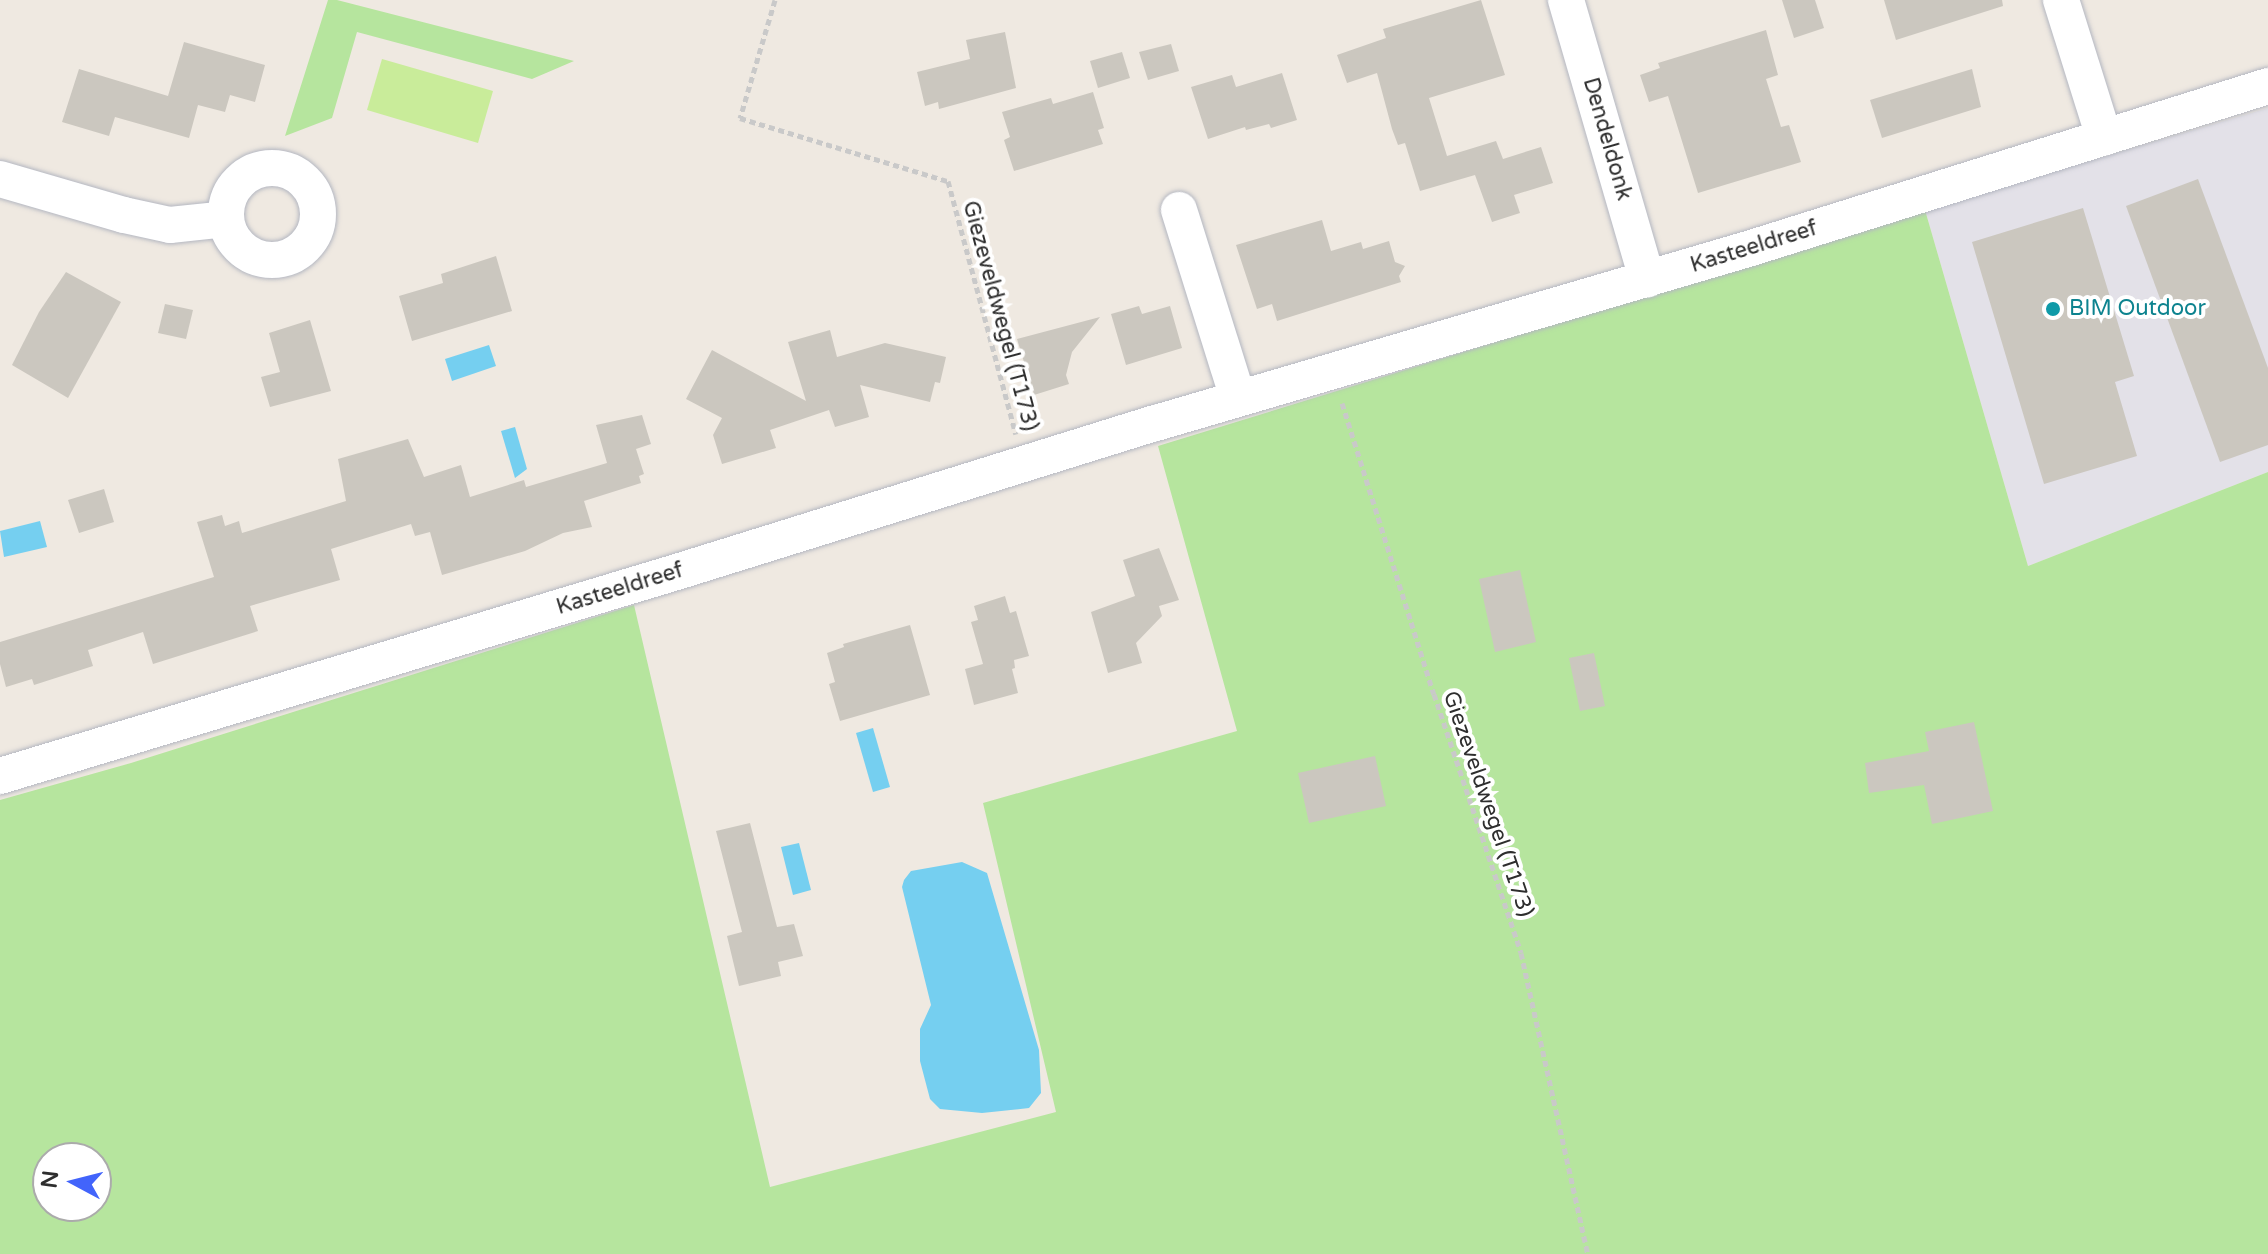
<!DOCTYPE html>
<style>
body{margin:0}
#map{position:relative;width:2268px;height:1254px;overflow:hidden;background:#efe9e1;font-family:"Varela Round",sans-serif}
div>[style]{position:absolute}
.industrial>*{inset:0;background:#e3e1e8}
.green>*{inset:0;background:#b6e59e}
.pitch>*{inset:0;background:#c9ec9a}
.water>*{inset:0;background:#75cff0}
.building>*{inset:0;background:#cbc7bf}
.path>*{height:5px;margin-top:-2.5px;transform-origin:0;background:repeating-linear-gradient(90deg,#c9c9c9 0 6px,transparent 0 10px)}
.roads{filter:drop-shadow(0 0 2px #b4b7c1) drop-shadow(0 0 2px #b4b7c1)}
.street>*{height:36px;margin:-18px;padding:0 18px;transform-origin:18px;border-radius:18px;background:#fff}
.street>.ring{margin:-18px;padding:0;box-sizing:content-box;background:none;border:36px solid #fff;border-radius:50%}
.dots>*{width:22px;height:22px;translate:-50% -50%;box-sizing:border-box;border:4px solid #fff;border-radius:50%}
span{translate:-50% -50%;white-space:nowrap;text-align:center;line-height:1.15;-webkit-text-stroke:8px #fff;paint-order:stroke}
.street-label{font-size:22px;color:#2e2e2e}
.culture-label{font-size:22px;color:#0d838f}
.left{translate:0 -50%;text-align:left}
.north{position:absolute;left:32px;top:1142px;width:80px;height:80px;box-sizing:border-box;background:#fff;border:2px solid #ababab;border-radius:50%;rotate:277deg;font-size:22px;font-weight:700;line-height:32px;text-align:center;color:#2e2e2e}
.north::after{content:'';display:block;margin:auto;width:28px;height:36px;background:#4264fb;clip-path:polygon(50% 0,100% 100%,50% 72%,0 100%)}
</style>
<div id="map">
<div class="industrial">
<div style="clip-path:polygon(2268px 108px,2268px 472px,2028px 566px,1925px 210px)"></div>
</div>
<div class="green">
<div style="clip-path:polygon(328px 0,337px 0,574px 61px,532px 79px,357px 32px,332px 118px,285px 136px)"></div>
<div style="clip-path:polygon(evenodd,1925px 210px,2028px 566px,2268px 472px,2268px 1254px,0 1254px,0 800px,131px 763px,634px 605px,770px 1187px,1056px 1112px,983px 803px,1237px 731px,1158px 446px,1925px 210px,48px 1158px,96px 1158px,96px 1206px,48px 1206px,48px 1158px)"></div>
</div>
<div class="pitch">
<div style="clip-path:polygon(382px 59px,493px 91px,478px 143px,367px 110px)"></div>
</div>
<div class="water">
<div style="clip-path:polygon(489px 345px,496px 366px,452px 381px,445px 359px)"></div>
<div style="clip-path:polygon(515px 427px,527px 469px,515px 478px,501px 431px)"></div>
<div style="clip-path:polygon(40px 521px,47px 547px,4px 557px,0 531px)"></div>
<div style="clip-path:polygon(873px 728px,890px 787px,873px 792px,856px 733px)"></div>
<div style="clip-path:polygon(799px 843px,811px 890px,793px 895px,781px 847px)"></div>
<div style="clip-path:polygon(962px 862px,987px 873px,1039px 1050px,1041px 1093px,1029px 1108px,982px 1113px,940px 1109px,930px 1099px,920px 1061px,920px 1029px,931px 1005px,902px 887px,904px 880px,911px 871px)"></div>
</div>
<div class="building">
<div style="clip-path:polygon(1481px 0,1505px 75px,1429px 98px,1447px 156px,1496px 141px,1503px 159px,1541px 147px,1553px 183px,1514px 195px,1520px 213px,1492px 222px,1475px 175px,1420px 191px,1405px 143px,1398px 145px,1392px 129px,1377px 73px,1347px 83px,1337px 55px,1386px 38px,1383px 29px)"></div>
<div style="clip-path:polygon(1782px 0,1815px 0,1824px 28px,1794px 38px)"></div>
<div style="clip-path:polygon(1884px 0,2002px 0,2003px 6px,1896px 40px)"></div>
<div style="clip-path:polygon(1766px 30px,1778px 75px,1766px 79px,1781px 127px,1789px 125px,1801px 162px,1698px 193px,1668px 96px,1649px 102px,1640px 75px,1660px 68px,1658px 63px)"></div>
<div style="clip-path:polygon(1005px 32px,1016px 88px,939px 109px,938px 102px,925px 106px,917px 72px,970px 59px,966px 40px)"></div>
<div style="clip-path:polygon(184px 42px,265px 65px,255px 102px,230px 95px,225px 112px,198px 105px,189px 138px,115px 117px,109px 136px,62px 122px,79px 69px,168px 96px)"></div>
<div style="clip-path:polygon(1171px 44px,1179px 71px,1148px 80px,1139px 52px)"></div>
<div style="clip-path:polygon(1122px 52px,1130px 78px,1098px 88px,1090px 61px)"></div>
<div style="clip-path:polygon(1972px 69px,1981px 107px,1882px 138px,1870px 100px)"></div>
<div style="clip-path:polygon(1282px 73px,1297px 120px,1271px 128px,1269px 124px,1246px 130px,1245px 127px,1208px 139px,1191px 87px,1232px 75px,1236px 87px)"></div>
<div style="clip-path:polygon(1093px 92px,1104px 128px,1098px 130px,1103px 144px,1014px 171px,1004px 140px,1010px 137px,1002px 112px,1051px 98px,1053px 104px)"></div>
<div style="clip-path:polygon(2198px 179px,2268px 368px,2268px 445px,2220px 462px,2126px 206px)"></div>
<div style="clip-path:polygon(2083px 208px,2134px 376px,2115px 382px,2137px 456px,2044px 484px,1972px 242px)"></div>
<div style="clip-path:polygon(1322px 220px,1331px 251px,1361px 242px,1363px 249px,1389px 241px,1395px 262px,1405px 266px,1399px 276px,1401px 282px,1277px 321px,1272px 304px,1257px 309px,1236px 245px)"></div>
<div style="clip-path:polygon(496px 256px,512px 311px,412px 341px,399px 296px,443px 283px,441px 274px)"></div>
<div style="clip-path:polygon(66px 272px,121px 302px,68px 398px,12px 365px,39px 312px)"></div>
<div style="clip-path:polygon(165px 304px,193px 310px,186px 339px,158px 333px)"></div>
<div style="clip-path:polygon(1139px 306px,1142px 314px,1170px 306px,1182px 348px,1126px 365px,1111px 314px)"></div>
<div style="clip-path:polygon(1100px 317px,1072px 352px,1066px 375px,1069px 384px,1034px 395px,1017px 339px)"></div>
<div style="clip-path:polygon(310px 320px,331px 391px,270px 407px,261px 377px,280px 372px,269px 333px)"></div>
<div style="clip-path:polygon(830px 330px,837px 357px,885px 343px,946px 357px,940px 383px,935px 382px,930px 402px,860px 385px,869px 417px,835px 427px,829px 410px,770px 430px,776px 448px,722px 464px,713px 435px,722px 418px,686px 399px,712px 350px,806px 401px,788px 342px)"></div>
<div style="clip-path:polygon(642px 415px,651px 444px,636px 449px,644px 474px,639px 476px,641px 483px,584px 501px,592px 527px,563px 533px,525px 551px,442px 575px,430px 532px,415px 536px,411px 524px,331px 549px,340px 580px,250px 606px,258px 631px,153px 664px,143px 632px,88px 650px,93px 666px,34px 685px,32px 679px,6px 687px,0 664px,0 642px,214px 577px,197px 522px,222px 515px,225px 526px,239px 521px,242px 533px,346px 501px,338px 459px,408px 439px,424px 477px,461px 465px,470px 497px,524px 480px,526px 487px,607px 463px,596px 425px)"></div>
<div style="clip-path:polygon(104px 489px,114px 522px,79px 533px,68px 500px)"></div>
<div style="clip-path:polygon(1159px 548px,1179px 600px,1159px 606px,1162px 616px,1136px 643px,1142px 663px,1108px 673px,1091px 612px,1135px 596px,1123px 560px)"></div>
<div style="clip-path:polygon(1520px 570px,1536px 642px,1495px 652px,1479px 579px)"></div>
<div style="clip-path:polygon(1005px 596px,1010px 613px,1016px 611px,1029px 656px,1014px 660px,1015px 668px,1012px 669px,1018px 693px,974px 705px,965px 669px,983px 664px,971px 622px,978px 620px,974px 606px)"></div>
<div style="clip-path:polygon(910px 625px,930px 695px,840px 721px,829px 684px,835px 682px,827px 653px,844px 647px,843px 644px)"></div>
<div style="clip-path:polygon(1594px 653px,1605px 706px,1580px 711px,1569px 658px)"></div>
<div style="clip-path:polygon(1974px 722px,1993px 811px,1932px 824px,1924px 785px,1869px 793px,1865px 763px,1929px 751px,1925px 732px)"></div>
<div style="clip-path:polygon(1375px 756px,1386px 806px,1309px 823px,1298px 773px)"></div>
<div style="clip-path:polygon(750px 823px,777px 927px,794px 924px,803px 956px,778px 962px,781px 976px,739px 986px,727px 936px,742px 932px,716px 831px)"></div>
</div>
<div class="path">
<div style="left:775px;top:0;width:123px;rotate:106.5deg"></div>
<div style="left:740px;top:118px;width:217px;rotate:16.9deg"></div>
<div style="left:948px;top:181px;width:262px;rotate:75deg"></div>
<div style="left:1342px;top:403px;width:305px;rotate:72.5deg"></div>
<div style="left:1434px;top:694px;width:273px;rotate:71.4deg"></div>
<div style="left:1521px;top:953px;width:308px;rotate:77.5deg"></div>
</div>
<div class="roads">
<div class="street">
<div style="left:1566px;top:0;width:291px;rotate:73.8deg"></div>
<div style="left:2061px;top:0;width:144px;rotate:72.6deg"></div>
<div class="ring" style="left:226px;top:168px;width:56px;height:56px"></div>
<div style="left:0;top:179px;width:129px;rotate:16.2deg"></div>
<div style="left:124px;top:215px;width:47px;rotate:12.3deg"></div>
<div style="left:170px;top:225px;width:56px;rotate:-6.1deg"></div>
<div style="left:1179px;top:210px;width:197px;rotate:72.6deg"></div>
<div style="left:0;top:776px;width:713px;rotate:-16.78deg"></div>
<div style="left:683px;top:570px;width:495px;rotate:-17.3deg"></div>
<div style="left:1156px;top:423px;width:617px;rotate:-16.38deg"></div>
<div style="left:1748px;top:249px;width:545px;rotate:-17.4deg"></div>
</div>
</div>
<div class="dots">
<div style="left:2053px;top:309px;background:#0f9aa8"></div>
</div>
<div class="street-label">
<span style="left:1607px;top:139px;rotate:74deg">Dendeldonk</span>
<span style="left:1754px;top:247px;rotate:-17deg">Kasteeldreef</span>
<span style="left:1000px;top:316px;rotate:75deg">Giezeveldwegel (T173)</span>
<span style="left:620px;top:589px;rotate:-17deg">Kasteeldreef</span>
<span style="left:1488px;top:804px;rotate:71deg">Giezeveldwegel (T173)</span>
</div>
<div class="culture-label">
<span class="left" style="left:2069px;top:309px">BIM Outdoor</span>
</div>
<div class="north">N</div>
</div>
